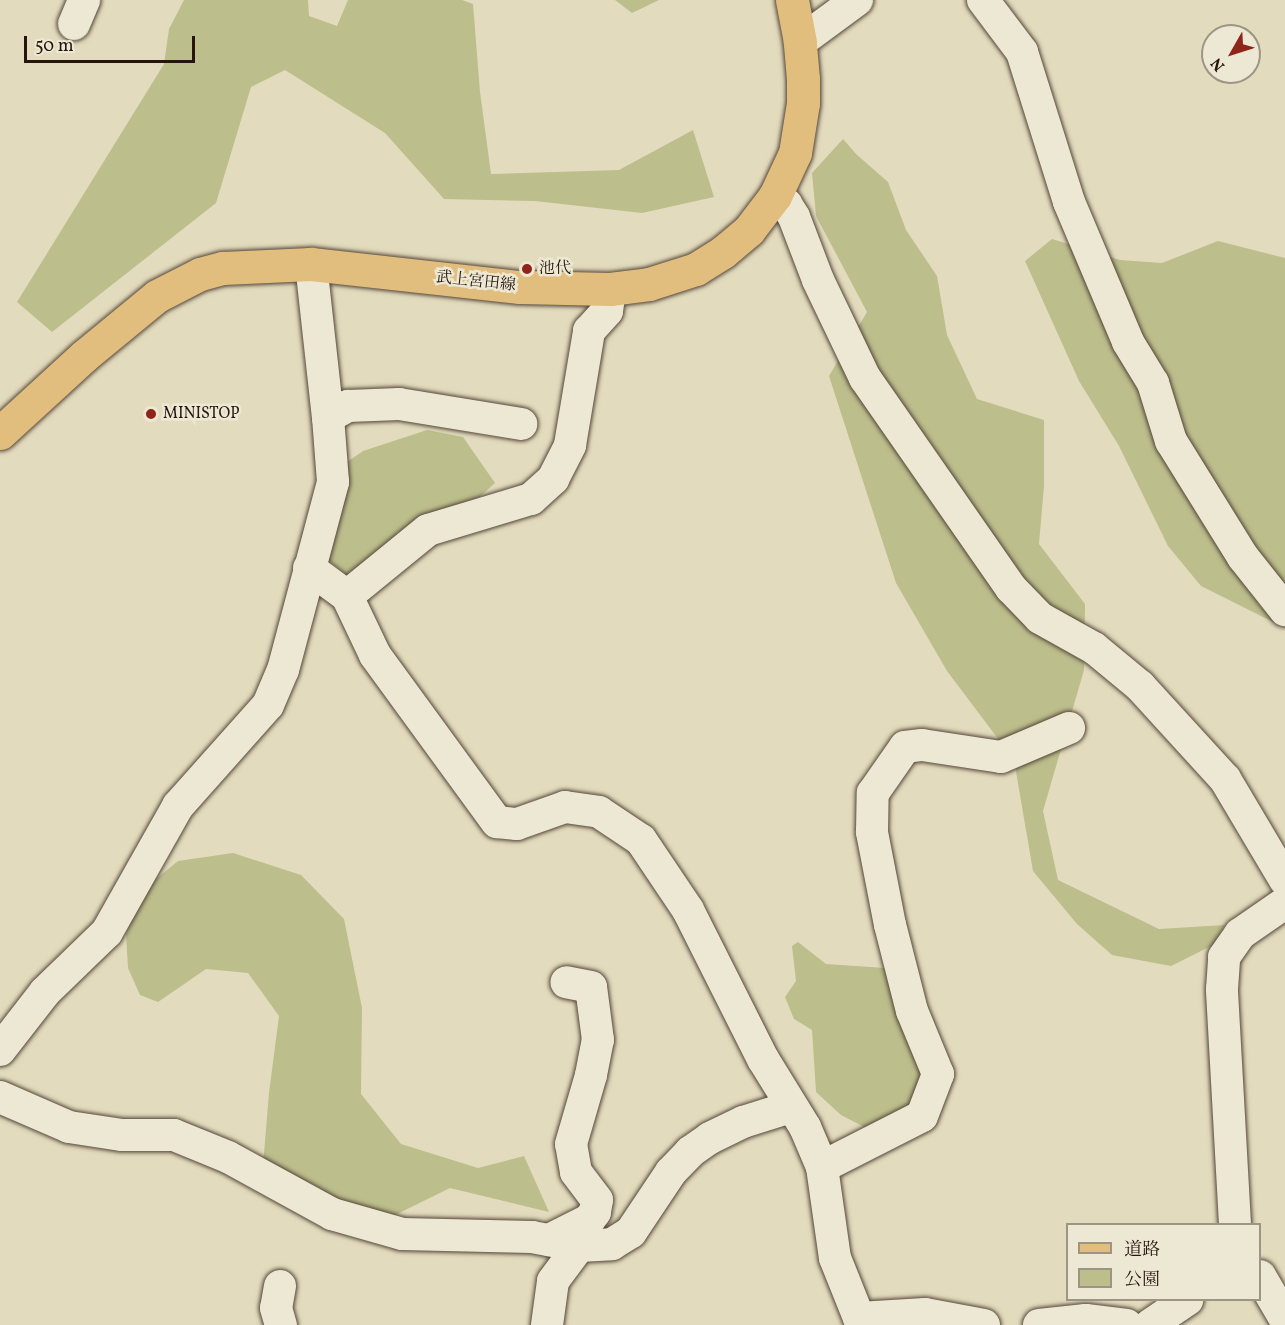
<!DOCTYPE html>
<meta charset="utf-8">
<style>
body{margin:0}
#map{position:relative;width:1285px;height:1325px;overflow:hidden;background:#e3dbbd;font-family:Vollkorn,"Noto Serif JP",serif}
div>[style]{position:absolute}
.green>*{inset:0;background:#bcbe8c}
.roads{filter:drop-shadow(0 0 2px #544639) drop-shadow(0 0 2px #544639)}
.minor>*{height:32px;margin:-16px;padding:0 16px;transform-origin:16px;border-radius:16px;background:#ede8d4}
.major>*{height:33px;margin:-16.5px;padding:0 16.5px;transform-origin:16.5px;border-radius:16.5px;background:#e2be7e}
.dots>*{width:16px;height:16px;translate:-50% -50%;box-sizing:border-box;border:3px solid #ede8d4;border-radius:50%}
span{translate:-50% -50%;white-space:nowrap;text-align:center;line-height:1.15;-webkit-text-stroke:5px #ede8d4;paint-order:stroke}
.poi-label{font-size:16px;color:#25150d}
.left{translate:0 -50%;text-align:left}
.street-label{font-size:16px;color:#25150d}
.legend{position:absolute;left:1066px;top:1223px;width:195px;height:78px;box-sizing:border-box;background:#ede8d4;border:2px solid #9d9484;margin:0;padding:8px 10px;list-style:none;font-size:18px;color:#25150d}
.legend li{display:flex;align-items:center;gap:12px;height:30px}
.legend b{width:30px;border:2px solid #9d9484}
.north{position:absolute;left:1201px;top:24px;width:60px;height:60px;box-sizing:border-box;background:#ede8d4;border:2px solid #9d9484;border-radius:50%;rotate:231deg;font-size:16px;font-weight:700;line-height:24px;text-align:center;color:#25150d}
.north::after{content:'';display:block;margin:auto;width:21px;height:27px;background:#8f2418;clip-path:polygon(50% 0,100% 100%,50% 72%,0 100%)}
.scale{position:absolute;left:24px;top:36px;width:171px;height:27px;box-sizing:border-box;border:3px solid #25150d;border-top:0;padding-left:8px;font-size:18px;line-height:21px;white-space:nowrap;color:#25150d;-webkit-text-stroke:4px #ede8d4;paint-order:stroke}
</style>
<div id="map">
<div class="green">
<div style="clip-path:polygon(184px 0,308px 0,309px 16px,337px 26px,348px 0,462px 0,473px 4px,480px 92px,491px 174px,619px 170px,693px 130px,714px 197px,642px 213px,535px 201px,444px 199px,385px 133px,285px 70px,251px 87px,216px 203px,52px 332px,17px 302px,164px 64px,169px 29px)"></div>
<div style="clip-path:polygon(615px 0,659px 0,632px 13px)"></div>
<div style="clip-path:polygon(843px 139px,856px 154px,888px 182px,906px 230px,937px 276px,947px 335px,977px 399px,1044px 420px,1044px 486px,1039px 544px,1085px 604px,1084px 670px,1043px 811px,1058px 880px,1159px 929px,1225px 925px,1213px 945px,1171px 966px,1112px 955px,1077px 924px,1033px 871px,1014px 760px,947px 671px,896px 583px,829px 376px,867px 312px,816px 216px,812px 173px)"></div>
<div style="clip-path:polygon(1052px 239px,1120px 260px,1162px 263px,1218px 241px,1285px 258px,1285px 628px,1201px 586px,1168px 546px,1119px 446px,1079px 381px,1025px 261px)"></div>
<div style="clip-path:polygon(427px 430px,463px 437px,495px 483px,387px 580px,348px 576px,301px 537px,324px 478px,363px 451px)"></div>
<div style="clip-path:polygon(233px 853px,301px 875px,344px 919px,362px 1008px,361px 1094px,401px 1144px,478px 1168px,524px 1156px,549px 1212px,450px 1188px,387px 1219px,262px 1177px,269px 1093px,279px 1016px,248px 973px,206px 969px,158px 1002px,140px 995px,128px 968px,126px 934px,145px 888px,178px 861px)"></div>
<div style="clip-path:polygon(798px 942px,826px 964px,885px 968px,923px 1051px,934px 1086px,913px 1106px,868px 1129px,841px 1115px,816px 1092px,812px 1030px,794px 1019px,785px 997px,796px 981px,792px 946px)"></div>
</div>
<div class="roads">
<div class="minor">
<div style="left:983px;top:0;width:65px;rotate:53.1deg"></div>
<div style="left:1022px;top:52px;width:157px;rotate:72.6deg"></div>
<div style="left:1069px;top:202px;width:152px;rotate:67.1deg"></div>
<div style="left:1128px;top:342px;width:48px;rotate:58.6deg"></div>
<div style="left:1153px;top:383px;width:61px;rotate:72.8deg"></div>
<div style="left:1171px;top:441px;width:137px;rotate:58.2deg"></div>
<div style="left:1243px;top:557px;width:68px;rotate:51.6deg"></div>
<div style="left:74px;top:24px;width:26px;rotate:-67deg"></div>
<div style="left:800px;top:42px;width:71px;rotate:-36.4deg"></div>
<div style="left:775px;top:196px;width:14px;rotate:36deg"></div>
<div style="left:786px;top:204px;width:15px;rotate:58deg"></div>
<div style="left:794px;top:217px;width:67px;rotate:69.1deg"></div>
<div style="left:818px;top:280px;width:109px;rotate:64.4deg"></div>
<div style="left:865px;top:378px;width:256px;rotate:55.2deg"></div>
<div style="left:1011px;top:588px;width:42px;rotate:46deg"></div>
<div style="left:1040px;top:618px;width:62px;rotate:29.1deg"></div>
<div style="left:1094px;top:648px;width:60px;rotate:39.6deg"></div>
<div style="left:1140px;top:686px;width:126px;rotate:47.6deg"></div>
<div style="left:1225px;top:779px;width:117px;rotate:59.3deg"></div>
<div style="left:311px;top:264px;width:154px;rotate:83.7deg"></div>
<div style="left:309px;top:568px;width:47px;rotate:36.4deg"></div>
<div style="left:347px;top:596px;width:65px;rotate:64.6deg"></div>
<div style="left:375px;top:655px;width:207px;rotate:53.9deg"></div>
<div style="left:497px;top:822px;width:20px;rotate:6deg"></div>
<div style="left:517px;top:824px;width:51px;rotate:-19.5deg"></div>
<div style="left:565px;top:807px;width:34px;rotate:8deg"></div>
<div style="left:599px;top:812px;width:50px;rotate:33.7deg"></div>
<div style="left:641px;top:840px;width:84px;rotate:56.1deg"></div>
<div style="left:688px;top:910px;width:167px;rotate:63.3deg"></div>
<div style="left:763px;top:1059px;width:80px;rotate:58.3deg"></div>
<div style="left:805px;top:1127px;width:43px;rotate:67deg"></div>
<div style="left:822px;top:1167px;width:92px;rotate:81.9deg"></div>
<div style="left:835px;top:1258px;width:65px;rotate:68.2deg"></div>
<div style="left:859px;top:1318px;width:66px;rotate:-3.5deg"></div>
<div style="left:925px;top:1314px;width:60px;rotate:10.6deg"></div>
<div style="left:347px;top:596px;width:104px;rotate:-39.2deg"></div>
<div style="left:428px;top:530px;width:108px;rotate:-16.8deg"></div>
<div style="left:531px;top:499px;width:30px;rotate:-42deg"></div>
<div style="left:553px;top:479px;width:38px;rotate:-63deg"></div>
<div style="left:570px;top:445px;width:116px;rotate:-80.5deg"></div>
<div style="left:589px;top:331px;width:27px;rotate:-48deg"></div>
<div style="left:607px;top:311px;width:22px;rotate:-82deg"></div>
<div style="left:0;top:1050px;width:73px;rotate:-52.2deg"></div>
<div style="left:45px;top:992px;width:86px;rotate:-44.1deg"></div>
<div style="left:107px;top:932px;width:145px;rotate:-60.6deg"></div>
<div style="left:178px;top:806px;width:135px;rotate:-48.3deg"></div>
<div style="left:268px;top:705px;width:38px;rotate:-67deg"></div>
<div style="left:283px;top:670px;width:195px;rotate:-75.1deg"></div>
<div style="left:333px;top:482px;width:65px;rotate:-94.4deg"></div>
<div style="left:328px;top:417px;width:23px;rotate:-29deg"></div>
<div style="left:348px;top:406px;width:51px;rotate:-2.2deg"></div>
<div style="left:399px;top:404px;width:124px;rotate:9.3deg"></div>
<div style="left:0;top:1097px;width:75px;rotate:23.5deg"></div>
<div style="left:69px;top:1127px;width:54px;rotate:8.6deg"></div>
<div style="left:122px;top:1135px;width:52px"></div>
<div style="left:174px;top:1135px;width:58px;rotate:22.2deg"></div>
<div style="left:228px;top:1157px;width:119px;rotate:28.7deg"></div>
<div style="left:332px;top:1214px;width:73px;rotate:15.9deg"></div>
<div style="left:402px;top:1234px;width:130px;rotate:1.3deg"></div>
<div style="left:532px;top:1237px;width:48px;rotate:10.8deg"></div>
<div style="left:579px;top:1246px;width:33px;rotate:-3deg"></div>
<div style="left:612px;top:1244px;width:22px;rotate:-32deg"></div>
<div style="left:631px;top:1232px;width:72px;rotate:-56.3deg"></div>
<div style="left:671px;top:1172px;width:28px;rotate:-46deg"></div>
<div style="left:690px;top:1152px;width:24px;rotate:-35deg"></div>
<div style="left:710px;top:1138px;width:37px;rotate:-26deg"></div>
<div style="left:743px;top:1122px;width:50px;rotate:-17.4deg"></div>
<div style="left:822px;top:1167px;width:112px;rotate:-27deg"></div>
<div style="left:922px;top:1116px;width:45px;rotate:-69.1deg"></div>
<div style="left:938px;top:1074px;width:68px;rotate:-112.4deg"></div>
<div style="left:912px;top:1011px;width:89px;rotate:-104.3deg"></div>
<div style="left:890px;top:925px;width:95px;rotate:-101deg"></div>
<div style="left:872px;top:832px;width:39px;rotate:-89deg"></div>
<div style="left:873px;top:793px;width:56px;rotate:-55.2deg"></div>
<div style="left:905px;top:747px;width:17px;rotate:-7deg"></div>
<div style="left:922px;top:745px;width:80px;rotate:8.6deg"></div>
<div style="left:1001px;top:757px;width:74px;rotate:-23.1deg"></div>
<div style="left:1235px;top:1224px;width:235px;rotate:-93.2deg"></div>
<div style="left:1222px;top:989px;width:32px;rotate:-86deg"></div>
<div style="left:1224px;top:957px;width:28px;rotate:-55deg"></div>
<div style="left:1240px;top:934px;width:55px;rotate:-34.6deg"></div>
<div style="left:549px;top:1240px;width:45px;rotate:-26.6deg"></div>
<div style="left:589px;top:1220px;width:10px;rotate:-53deg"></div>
<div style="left:595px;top:1212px;width:12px;rotate:-81deg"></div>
<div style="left:597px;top:1200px;width:35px;rotate:-127deg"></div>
<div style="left:576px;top:1172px;width:28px;rotate:-100deg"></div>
<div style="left:571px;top:1144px;width:72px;rotate:-73.8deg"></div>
<div style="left:591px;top:1075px;width:36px;rotate:-79deg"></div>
<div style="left:598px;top:1040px;width:53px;rotate:-97.5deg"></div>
<div style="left:591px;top:987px;width:25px;rotate:-169deg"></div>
<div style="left:1260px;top:1276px;width:50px;rotate:59.8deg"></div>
<div style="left:280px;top:1286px;width:22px;rotate:100deg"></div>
<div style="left:276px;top:1308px;width:18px;rotate:74deg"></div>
<div style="left:547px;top:1325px;width:44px;rotate:-82.2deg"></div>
<div style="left:553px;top:1281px;width:44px;rotate:-53.4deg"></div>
<div style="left:1039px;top:1325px;width:47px;rotate:-6.1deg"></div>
<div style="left:1086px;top:1320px;width:41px;rotate:7deg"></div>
<div style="left:1150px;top:1325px;width:45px;rotate:-34deg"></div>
</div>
<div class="major">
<div style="left:0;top:433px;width:114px;rotate:-42.5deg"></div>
<div style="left:84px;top:356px;width:94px;rotate:-39.4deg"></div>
<div style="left:157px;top:296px;width:48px;rotate:-27.1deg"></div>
<div style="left:200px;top:274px;width:24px;rotate:-15deg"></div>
<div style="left:223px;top:268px;width:88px;rotate:-2.6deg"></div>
<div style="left:311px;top:264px;width:210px;rotate:6.3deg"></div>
<div style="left:520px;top:287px;width:90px;rotate:1.3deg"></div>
<div style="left:610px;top:289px;width:39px;rotate:-7deg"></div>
<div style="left:649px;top:284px;width:49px;rotate:-17.7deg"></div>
<div style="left:696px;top:269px;width:32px;rotate:-32deg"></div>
<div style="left:723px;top:252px;width:34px;rotate:-40deg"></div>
<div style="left:749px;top:230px;width:43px;rotate:-52.6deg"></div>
<div style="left:775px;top:196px;width:47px;rotate:-65.1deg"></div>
<div style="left:795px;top:153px;width:51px;rotate:-80.9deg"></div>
<div style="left:803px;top:103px;width:24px;rotate:-90deg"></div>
<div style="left:803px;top:79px;width:37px;rotate:-95deg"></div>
<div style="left:800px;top:42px;width:43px;rotate:-100.8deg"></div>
</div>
</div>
<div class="dots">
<div style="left:527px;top:269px;background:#8f2418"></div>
<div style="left:151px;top:414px;background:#8f2418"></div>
</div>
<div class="poi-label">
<span class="left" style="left:539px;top:269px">池代</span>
<span class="left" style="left:163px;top:414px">MINISTOP</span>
</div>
<div class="street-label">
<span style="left:476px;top:282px;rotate:6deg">武上宮田線</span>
</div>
<ul class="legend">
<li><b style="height:8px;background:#e2be7e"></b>道路</li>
<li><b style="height:16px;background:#bcbe8c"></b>公園</li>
</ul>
<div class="north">N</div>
<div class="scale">50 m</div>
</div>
